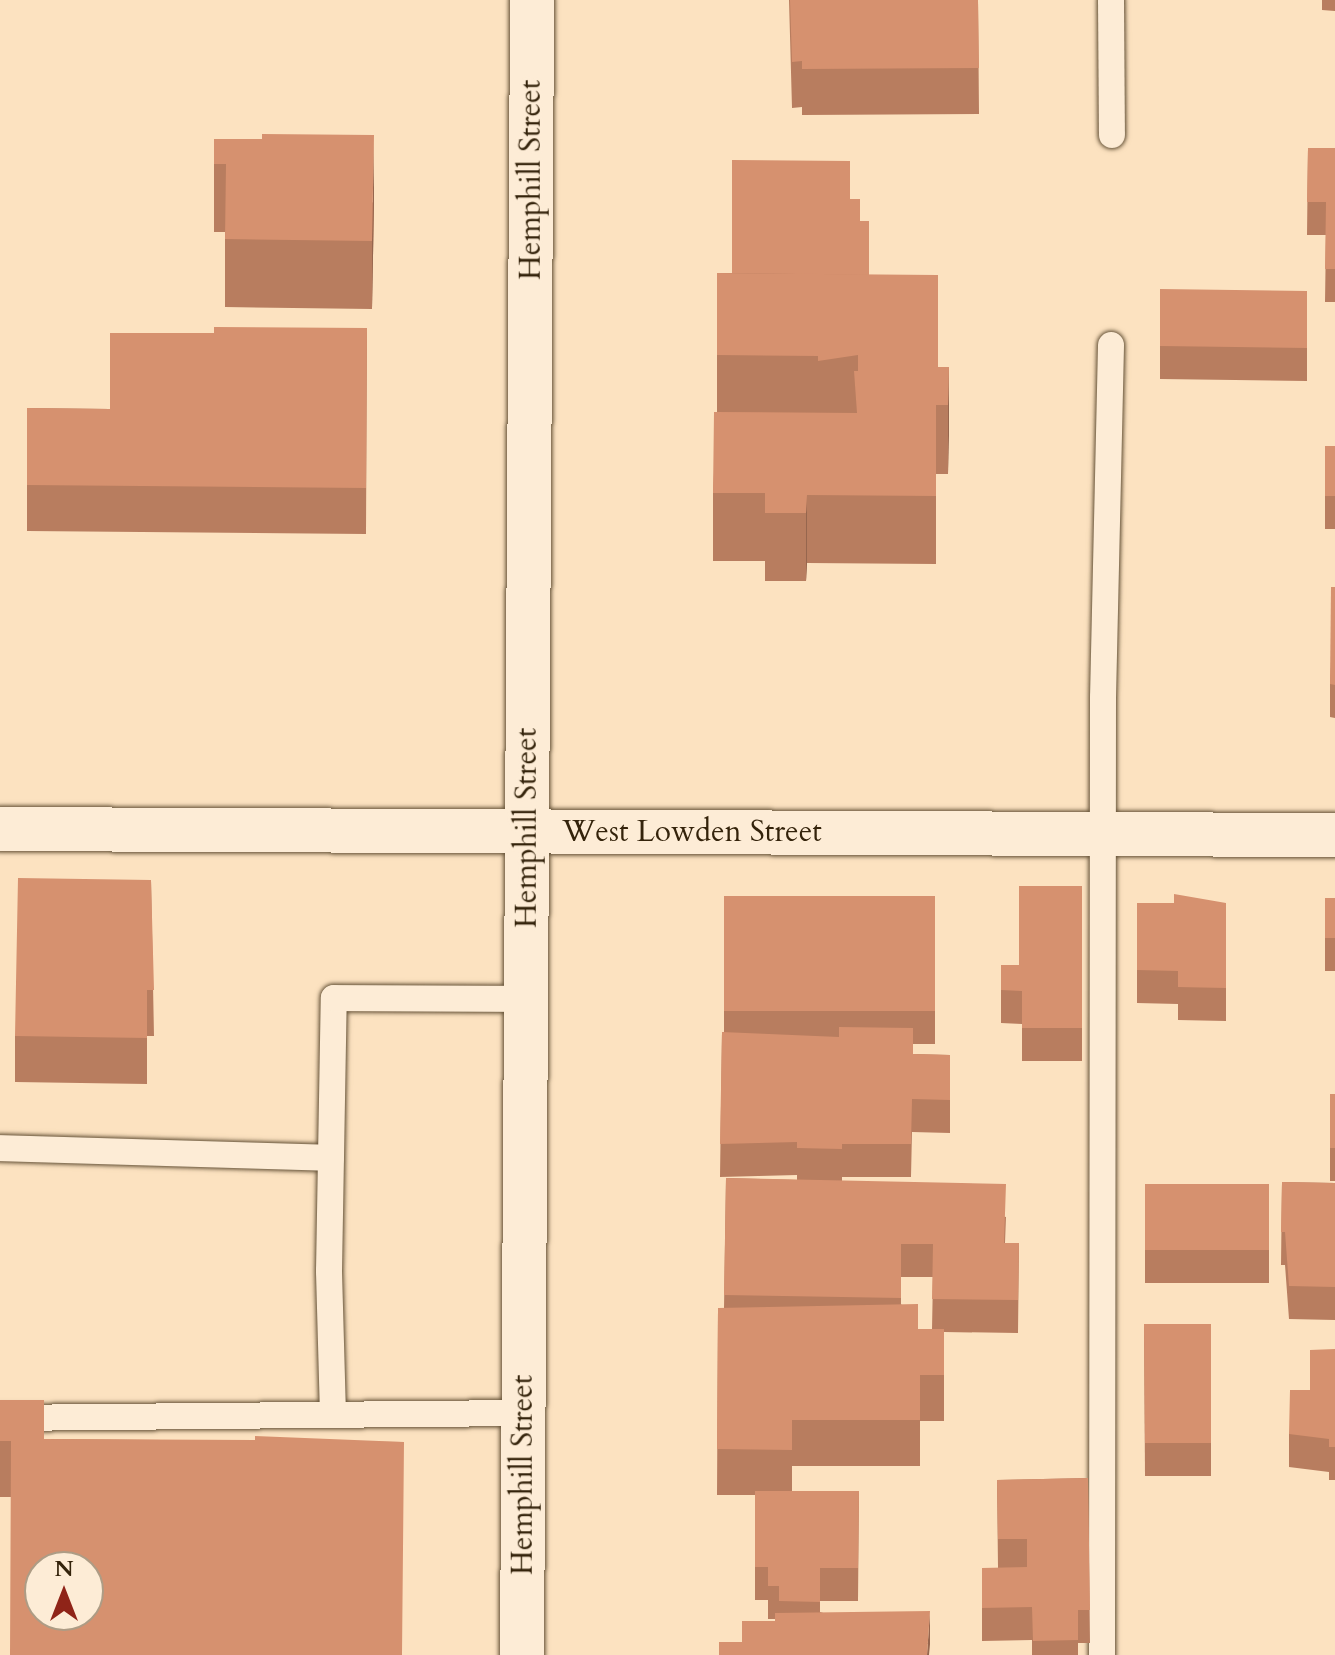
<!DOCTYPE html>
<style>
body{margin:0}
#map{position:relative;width:1335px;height:1655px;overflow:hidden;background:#fce2c0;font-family:Cardo,serif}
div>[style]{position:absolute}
.roads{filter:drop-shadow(0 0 2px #665338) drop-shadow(0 0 2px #665338)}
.lane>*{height:26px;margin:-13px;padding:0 13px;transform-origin:13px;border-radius:13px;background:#fdecd6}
.street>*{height:44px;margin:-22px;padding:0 22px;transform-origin:22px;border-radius:22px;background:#fdecd6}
.secondary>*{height:44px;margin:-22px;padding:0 22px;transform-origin:22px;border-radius:22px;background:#fdecd6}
.wall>*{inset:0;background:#b87d5f}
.shaded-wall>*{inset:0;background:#96664e}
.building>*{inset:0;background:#d6916f}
span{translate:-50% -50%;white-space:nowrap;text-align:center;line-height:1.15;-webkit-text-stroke:6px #fdecd6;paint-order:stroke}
.street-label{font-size:30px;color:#34230b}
.north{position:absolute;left:24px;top:1551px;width:80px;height:80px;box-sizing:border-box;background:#fdecd6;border:2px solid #ad9c85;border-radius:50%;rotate:0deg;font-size:22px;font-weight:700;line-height:32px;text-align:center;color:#34230b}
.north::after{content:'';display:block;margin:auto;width:28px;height:36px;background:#8f2418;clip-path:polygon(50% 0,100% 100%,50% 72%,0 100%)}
</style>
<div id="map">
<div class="roads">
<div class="lane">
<div style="left:1111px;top:0;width:135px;rotate:89.6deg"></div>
<div style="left:0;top:1148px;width:331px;rotate:1.7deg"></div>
<div style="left:333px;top:1415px;width:144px;rotate:-91.6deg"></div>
<div style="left:329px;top:1271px;width:273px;rotate:-89deg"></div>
<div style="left:334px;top:998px;width:192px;rotate:0.3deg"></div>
<div style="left:0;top:1418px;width:524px;rotate:-0.55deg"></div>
<div style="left:1102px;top:1655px;width:957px;rotate:-89.94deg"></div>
<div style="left:1103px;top:698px;width:353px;rotate:-88.7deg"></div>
</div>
<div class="street">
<div style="left:0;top:829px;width:1335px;rotate:0.26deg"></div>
</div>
<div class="secondary">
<div style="left:522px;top:1655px;width:1655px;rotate:-89.65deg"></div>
</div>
</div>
<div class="wall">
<div style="clip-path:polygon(789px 0,978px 0,979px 114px,802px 115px,802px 107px,792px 108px)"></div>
<div style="clip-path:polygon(1322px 0,1335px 0,1335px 11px,1322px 10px)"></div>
<div style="clip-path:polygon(214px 139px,374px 203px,372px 309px,225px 307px,225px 232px,214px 232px)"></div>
<div style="clip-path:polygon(1308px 148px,1335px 148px,1335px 302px,1325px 302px,1326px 235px,1307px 235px)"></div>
<div style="clip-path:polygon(850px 199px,860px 221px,869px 275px,938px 367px,949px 367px,948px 474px,936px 474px,936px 564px,807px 563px,806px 581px,765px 581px,765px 561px,713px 561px,713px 493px,717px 412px,717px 273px,732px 273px)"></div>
<div style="clip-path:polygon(1307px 291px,1307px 381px,1160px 379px,1160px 346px)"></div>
<div style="clip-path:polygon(367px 328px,366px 534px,27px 531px,27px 408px,110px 409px,214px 333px)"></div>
<div style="clip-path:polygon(1325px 446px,1335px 446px,1335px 529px,1325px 529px)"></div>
<div style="clip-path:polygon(1335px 587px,1335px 718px,1330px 717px,1330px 684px)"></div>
<div style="clip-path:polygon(151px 880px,154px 1036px,147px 1036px,147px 1084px,15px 1082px,15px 1036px)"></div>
<div style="clip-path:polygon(1082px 886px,1082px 1061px,1022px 1061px,1022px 1024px,1001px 1023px,1001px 965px,1019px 965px)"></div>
<div style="clip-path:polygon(evenodd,724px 896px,935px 896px,935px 1044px,913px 1044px,913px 1054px,950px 1055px,950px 1133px,912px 1132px,911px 1177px,842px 1177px,842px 1181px,1006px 1217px,1005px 1243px,1019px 1243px,1018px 1333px,944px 1332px,944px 1421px,920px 1421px,920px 1466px,792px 1466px,792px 1491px,859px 1491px,858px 1601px,820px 1601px,820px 1612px,930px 1644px,742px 1642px,775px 1621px,775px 1619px,768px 1619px,768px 1600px,755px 1600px,755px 1495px,717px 1495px,718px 1308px,724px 1308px,726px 1178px,797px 1180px,797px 1175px,720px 1177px,722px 1032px,724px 1032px,724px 896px,901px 1277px,933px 1277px,932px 1329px,918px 1329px,901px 1304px,901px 1277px)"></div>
<div style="clip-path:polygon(1325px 898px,1335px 898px,1335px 1039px,1335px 971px,1325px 971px)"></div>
<div style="clip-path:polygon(1137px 903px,1226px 903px,1226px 1021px,1178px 1020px,1178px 1004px,1137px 1003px)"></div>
<div style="clip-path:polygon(1330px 1094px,1335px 1094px,1335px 1181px,1330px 1181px)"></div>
<div style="clip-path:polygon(1282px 1182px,1335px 1183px,1335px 1320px,1289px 1319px,1285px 1265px,1281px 1265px)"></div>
<div style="clip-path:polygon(1145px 1184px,1269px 1184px,1269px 1283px,1145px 1283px)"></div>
<div style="clip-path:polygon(1144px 1324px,1211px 1324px,1211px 1476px,1145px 1476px)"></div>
<div style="clip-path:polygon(1335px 1349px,1335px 1480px,1329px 1480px,1329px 1472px,1289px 1467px,1289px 1434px,1310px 1390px)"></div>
<div style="clip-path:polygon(0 1400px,44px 1439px,404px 1442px,11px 1497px,0 1497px)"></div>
<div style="clip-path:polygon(1088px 1478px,1090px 1643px,1078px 1643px,1078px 1655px,1032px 1655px,1032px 1640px,982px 1641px,982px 1568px,998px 1568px,997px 1480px)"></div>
</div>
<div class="shaded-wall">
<div style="clip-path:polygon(374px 135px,374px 203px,372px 309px,372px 241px)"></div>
<div style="clip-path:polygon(949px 367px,949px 435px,948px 474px,948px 405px)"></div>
<div style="clip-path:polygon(807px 495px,807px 563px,806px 581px,806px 513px)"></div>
<div style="clip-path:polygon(930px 1611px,930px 1644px,929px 1655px,927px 1655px)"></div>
</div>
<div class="building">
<div style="clip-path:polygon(790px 0,978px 0,979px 68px,802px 69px,802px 61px,792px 62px)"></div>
<div style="clip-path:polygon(262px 134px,374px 135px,372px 241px,225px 239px,226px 164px,214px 164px,214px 139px,262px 139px)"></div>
<div style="clip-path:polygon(1308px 148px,1335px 148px,1335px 269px,1325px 269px,1326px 202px,1307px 202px)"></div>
<div style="clip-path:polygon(732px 160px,850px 161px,850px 199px,860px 199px,860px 221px,869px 221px,869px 275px,732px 273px)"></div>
<div style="clip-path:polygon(717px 273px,938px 275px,938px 367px,949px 367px,948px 405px,936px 405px,936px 496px,807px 495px,806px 513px,765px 513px,765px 493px,713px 493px,714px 412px,857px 413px,854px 371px,858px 371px,858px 355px,818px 361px,818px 356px,717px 355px)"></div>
<div style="clip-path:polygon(1160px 289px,1307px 291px,1307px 348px,1160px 346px)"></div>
<div style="clip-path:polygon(214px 327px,367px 328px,366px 488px,27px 485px,27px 408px,110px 409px,110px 333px,214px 333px)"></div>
<div style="clip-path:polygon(1325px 446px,1335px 446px,1335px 496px,1325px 496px)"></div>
<div style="clip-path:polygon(1331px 587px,1335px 587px,1335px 685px,1330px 684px)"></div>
<div style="clip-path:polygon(18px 878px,151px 880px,154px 990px,147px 990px,147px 1038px,15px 1036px)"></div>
<div style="clip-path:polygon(1019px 886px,1082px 886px,1082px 1028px,1022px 1028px,1022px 991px,1001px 990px,1001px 965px,1019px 965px)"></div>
<div style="clip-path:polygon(1174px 894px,1226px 903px,1226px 988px,1178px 987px,1178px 971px,1137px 970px,1137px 903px,1174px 903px)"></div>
<div style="clip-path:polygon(724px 896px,935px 896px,935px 1011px,724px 1011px)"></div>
<div style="clip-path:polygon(1325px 898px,1335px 898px,1335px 1006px,1335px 938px,1325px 938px)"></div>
<div style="clip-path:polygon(839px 1027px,913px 1028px,913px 1054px,950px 1055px,950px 1100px,912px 1099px,911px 1144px,842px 1144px,842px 1149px,797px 1148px,797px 1142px,720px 1144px,722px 1032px,839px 1037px)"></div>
<div style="clip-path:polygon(1330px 1094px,1335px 1094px,1335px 1148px,1330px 1148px)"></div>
<div style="clip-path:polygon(726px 1178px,1006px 1184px,1004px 1243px,1019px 1243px,1018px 1300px,932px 1299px,933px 1244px,901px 1244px,901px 1298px,724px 1295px)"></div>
<div style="clip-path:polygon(1282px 1182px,1335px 1183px,1335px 1287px,1289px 1286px,1285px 1232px,1281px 1232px)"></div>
<div style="clip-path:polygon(1145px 1184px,1269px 1184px,1269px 1250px,1145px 1250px)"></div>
<div style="clip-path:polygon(918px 1304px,918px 1329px,944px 1329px,944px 1375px,920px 1375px,920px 1420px,792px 1420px,792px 1450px,717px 1449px,718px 1308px)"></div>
<div style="clip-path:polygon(1144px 1324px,1211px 1324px,1211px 1443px,1145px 1443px)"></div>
<div style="clip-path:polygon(1335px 1349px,1335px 1447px,1329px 1447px,1329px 1439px,1289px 1434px,1290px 1390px,1310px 1390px,1310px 1350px)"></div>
<div style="clip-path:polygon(evenodd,0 1400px,44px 1400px,44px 1439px,255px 1440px,255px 1436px,404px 1442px,402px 1655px,10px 1655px,11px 1441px,0 1441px,0 1400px,40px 1567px,88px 1567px,88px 1615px,40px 1615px,40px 1567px)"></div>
<div style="clip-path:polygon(1088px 1478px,1090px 1610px,1078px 1610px,1078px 1640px,1033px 1641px,1032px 1607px,982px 1608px,982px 1568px,1027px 1567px,1027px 1539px,998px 1539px,997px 1480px)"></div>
<div style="clip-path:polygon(755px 1491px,859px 1491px,858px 1568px,820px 1568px,820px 1602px,779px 1601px,779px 1586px,768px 1586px,768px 1567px,755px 1567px)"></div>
<div style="clip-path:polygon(930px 1611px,927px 1655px,719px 1655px,719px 1642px,742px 1642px,742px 1621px,775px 1621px,775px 1613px)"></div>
</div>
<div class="street-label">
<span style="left:531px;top:180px;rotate:-90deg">Hemphill Street</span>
<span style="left:527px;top:828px;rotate:-90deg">Hemphill Street</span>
<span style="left:692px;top:832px">West Lowden Street</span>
<span style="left:523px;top:1475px;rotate:-90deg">Hemphill Street</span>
</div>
<div class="north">N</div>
</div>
